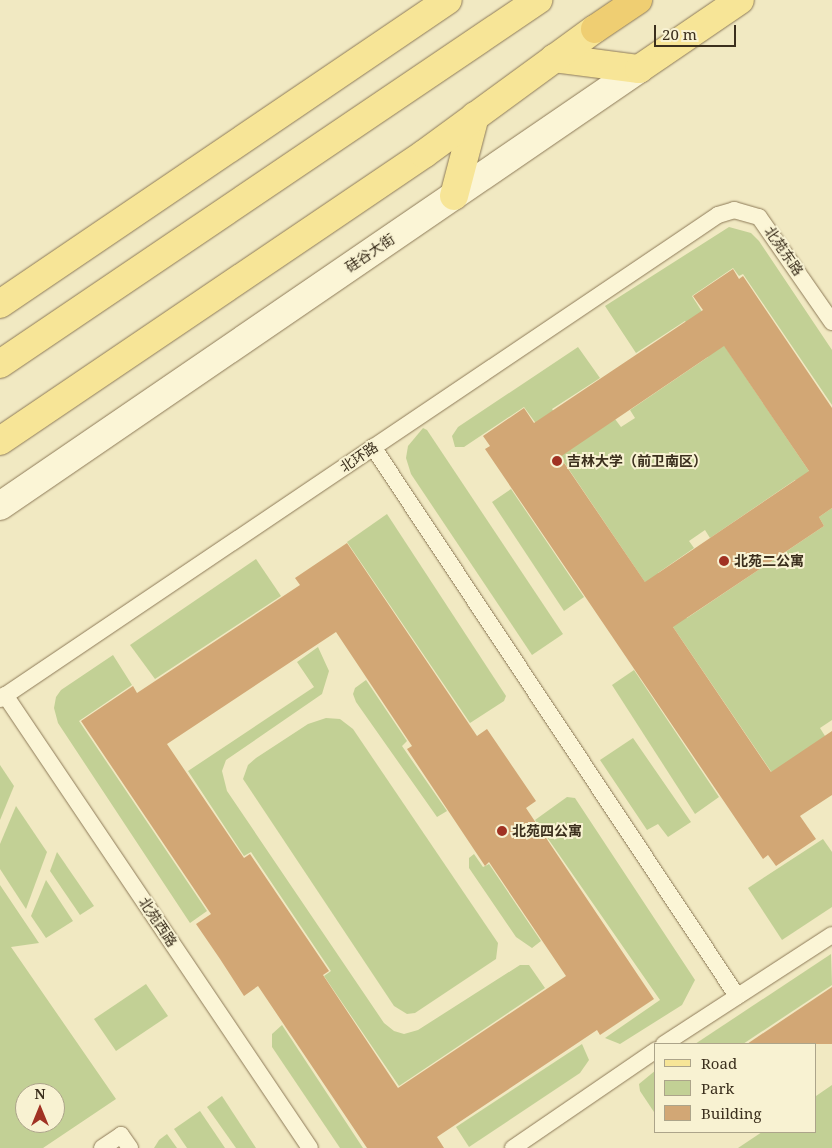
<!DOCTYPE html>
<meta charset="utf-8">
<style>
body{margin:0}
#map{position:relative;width:832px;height:1148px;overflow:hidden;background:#f1e9c2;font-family:"Noto Serif","Noto Sans SC",serif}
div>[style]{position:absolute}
.green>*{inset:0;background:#c2d095}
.building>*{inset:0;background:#d2a775}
.roads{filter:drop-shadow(0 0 1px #8d7a58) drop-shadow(0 0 1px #8d7a58)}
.service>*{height:16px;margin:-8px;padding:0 8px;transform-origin:8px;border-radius:8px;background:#fbf5d6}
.secondary>*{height:28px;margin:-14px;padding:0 14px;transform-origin:14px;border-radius:14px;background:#fbf5d6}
.primary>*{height:28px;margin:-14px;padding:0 14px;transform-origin:14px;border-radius:14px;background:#f7e597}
.trunk>*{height:28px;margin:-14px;padding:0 14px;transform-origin:14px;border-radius:14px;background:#efce72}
.dots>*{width:14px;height:14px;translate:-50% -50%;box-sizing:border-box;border:2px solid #f8f2d2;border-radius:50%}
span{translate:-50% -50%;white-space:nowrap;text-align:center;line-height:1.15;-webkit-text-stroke:4px #f8f2d2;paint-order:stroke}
.street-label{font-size:14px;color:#3b2f1d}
.poi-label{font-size:14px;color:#3b2f1d;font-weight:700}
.left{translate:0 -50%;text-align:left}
.legend{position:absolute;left:654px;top:1043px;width:162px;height:90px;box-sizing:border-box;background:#f8f2d2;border:1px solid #aca48a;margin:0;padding:6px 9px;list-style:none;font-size:15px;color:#3b2f1d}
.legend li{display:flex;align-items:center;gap:10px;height:25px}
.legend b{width:25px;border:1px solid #aca48a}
.north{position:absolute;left:15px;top:1083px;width:50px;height:50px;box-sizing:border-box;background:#f8f2d2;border:1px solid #aca48a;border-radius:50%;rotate:0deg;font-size:14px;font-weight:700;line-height:20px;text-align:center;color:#3b2f1d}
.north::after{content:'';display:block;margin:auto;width:18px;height:22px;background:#a03223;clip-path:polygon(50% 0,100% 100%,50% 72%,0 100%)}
.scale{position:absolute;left:654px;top:25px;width:82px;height:22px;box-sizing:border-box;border:2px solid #3b2f1d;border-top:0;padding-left:6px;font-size:15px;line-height:18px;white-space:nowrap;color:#3b2f1d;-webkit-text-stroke:4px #f8f2d2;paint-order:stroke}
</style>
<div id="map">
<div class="green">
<div style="clip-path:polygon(729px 227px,751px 233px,759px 241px,832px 350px,832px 405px,743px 274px,739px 276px,733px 268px,692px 296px,706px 318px,691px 328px,685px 321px,636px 353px,605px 306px)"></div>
<div style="clip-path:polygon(713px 329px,815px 480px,795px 480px,710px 538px,705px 530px,689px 541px,694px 548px,658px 573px,664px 582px,651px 591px,549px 440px,615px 419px,621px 427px,635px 418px,630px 410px,708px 357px)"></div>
<div style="clip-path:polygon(578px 347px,600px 378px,552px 409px,558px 418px,540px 429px,524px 407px,464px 447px,455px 447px,452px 436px,458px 427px)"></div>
<div style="clip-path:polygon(423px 428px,427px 430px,563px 634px,532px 655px,411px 474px,406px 458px,408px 446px)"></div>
<div style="clip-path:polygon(511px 489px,584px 597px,564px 611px,492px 502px)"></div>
<div style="clip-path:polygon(832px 508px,832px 720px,820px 728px,825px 736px,783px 789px,667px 618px,687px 618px,824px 526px,819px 517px)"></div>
<div style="clip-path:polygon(387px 514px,506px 696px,504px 701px,470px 723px,347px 542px)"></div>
<div style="clip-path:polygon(256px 559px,281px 596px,155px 679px,130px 645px)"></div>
<div style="clip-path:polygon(318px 647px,329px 671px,322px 694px,226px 760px,222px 771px,227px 791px,384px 1023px,394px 1031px,404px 1034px,418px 1030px,520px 965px,529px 965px,545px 988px,399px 1086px,324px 976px,331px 971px,251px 852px,244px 856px,188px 771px,314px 687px,297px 662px)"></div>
<div style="clip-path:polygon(113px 655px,132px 685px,79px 721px,207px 911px,190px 923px,58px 723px,54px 708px,56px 697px,61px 690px)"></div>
<div style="clip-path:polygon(634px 670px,719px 797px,695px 814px,612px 685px)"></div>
<div style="clip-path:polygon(366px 680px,407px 741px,402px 746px,447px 811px,437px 817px,356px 702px,353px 694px,355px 688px)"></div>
<div style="clip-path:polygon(326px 718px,340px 719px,353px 729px,498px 943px,496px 959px,415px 1013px,407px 1014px,394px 1006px,243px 779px,248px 765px,256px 758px,308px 724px)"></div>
<div style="clip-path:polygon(633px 738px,691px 822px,668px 837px,658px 824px,647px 830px,600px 760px)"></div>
<div style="clip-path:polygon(0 765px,14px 786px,0 820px)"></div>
<div style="clip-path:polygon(567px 797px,575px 798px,695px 980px,682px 1005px,620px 1044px,605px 1038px,660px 1000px,535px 820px)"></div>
<div style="clip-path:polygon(16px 806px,47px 852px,26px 909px,0 869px,0 844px)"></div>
<div style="clip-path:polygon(823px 839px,832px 852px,832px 907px,782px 940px,748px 888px)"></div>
<div style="clip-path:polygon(57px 852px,94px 906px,80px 915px,50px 871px)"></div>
<div style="clip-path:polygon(474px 854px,483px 867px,489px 864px,541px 941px,532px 948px,516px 937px,469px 868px,469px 858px)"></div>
<div style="clip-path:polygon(46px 880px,73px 921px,46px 938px,31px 916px)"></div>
<div style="clip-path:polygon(evenodd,0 885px,39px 943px,11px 947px,116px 1099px,43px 1148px,0 1148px,0 885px,25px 1093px,55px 1093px,55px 1123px,25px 1123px,25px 1093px)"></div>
<div style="clip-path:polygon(831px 954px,832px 985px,743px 1044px,695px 1044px)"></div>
<div style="clip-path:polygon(146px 984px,168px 1016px,116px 1051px,94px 1019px)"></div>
<div style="clip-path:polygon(282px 1025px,363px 1148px,340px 1148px,272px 1047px,272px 1034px)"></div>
<div style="clip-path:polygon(582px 1044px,589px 1060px,580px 1073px,469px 1147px,456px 1127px)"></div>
<div style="clip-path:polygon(656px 1070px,656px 1115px,640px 1091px,639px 1084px)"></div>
<div style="clip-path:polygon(832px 1085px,832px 1148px,738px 1148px,762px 1132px,816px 1132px,816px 1096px)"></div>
<div style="clip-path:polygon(222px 1096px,256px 1148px,236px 1148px,207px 1107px)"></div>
<div style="clip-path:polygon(200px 1111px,225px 1148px,187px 1148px,174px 1129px)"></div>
<div style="clip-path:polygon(167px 1134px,177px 1148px,154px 1148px,159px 1140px)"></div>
</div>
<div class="building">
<div style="clip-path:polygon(evenodd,733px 269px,739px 279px,743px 276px,832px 408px,832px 508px,819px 517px,824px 526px,673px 627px,771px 772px,832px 731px,832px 795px,800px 816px,816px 839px,776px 866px,768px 855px,763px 859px,485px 449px,490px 446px,483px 436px,524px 408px,534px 423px,703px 310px,693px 296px,733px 269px,724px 346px,809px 471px,645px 582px,560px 457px,724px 346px)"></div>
<div style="clip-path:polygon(evenodd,347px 543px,477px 736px,487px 729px,536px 801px,526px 808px,654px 999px,600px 1035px,597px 1030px,437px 1137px,444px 1148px,367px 1148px,258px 986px,244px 996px,220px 959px,196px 924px,211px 914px,81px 721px,133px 686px,137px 693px,300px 585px,295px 578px,347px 543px,336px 632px,412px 746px,407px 749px,485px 866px,489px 862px,566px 976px,398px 1088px,323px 975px,329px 971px,250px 854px,244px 858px,167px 744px,336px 632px)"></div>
<div style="clip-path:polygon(832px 987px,832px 1044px,747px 1044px)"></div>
</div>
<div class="roads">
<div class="service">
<div style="left:373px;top:447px;width:659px;rotate:56.45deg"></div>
<div style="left:5px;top:695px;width:546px;rotate:56.05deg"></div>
<div style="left:0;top:699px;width:866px;rotate:-33.98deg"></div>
<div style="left:718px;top:215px;width:17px;rotate:-17deg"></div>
<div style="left:734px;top:210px;width:26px;rotate:16deg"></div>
<div style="left:759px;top:217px;width:128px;rotate:55.2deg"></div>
<div style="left:664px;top:1044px;width:200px;rotate:-33deg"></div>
<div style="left:102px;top:1148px;width:23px;rotate:-34deg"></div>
<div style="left:121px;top:1135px;width:16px;rotate:55deg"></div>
<div style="left:513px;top:1148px;width:173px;rotate:-34.4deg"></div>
</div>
<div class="secondary">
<div style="left:0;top:506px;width:774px;rotate:-34.37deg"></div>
</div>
<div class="primary">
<div style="left:554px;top:58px;width:86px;rotate:7.4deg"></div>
<div style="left:639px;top:69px;width:122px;rotate:-34.3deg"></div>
<div style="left:454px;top:196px;width:83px;rotate:-75.3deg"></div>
<div style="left:0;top:304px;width:541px;rotate:-34.16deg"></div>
<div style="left:0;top:364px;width:650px;rotate:-34.08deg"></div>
<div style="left:0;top:441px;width:512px;rotate:-34.09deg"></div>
<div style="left:424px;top:154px;width:212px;rotate:-36.2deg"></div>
</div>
<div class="trunk">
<div style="left:595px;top:29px;width:52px;rotate:-34deg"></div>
</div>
</div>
<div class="dots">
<div style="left:557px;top:461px;background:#a03223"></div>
<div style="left:724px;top:561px;background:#a03223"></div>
<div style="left:502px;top:831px;background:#a03223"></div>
</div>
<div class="street-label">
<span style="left:784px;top:251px;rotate:55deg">北苑东路</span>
<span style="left:370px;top:253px;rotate:-34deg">硅谷大街</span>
<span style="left:359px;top:457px;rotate:-34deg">北环路</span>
<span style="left:158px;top:922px;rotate:56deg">北苑西路</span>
</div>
<div class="poi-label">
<span class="left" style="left:567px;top:461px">吉林大学（前卫南区）</span>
<span class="left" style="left:734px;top:561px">北苑二公寓</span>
<span class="left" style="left:512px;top:831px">北苑四公寓</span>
</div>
<ul class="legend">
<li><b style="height:6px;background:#f7e597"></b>Road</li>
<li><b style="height:14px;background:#c2d095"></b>Park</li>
<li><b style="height:14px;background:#d2a775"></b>Building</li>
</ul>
<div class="north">N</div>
<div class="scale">20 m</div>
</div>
